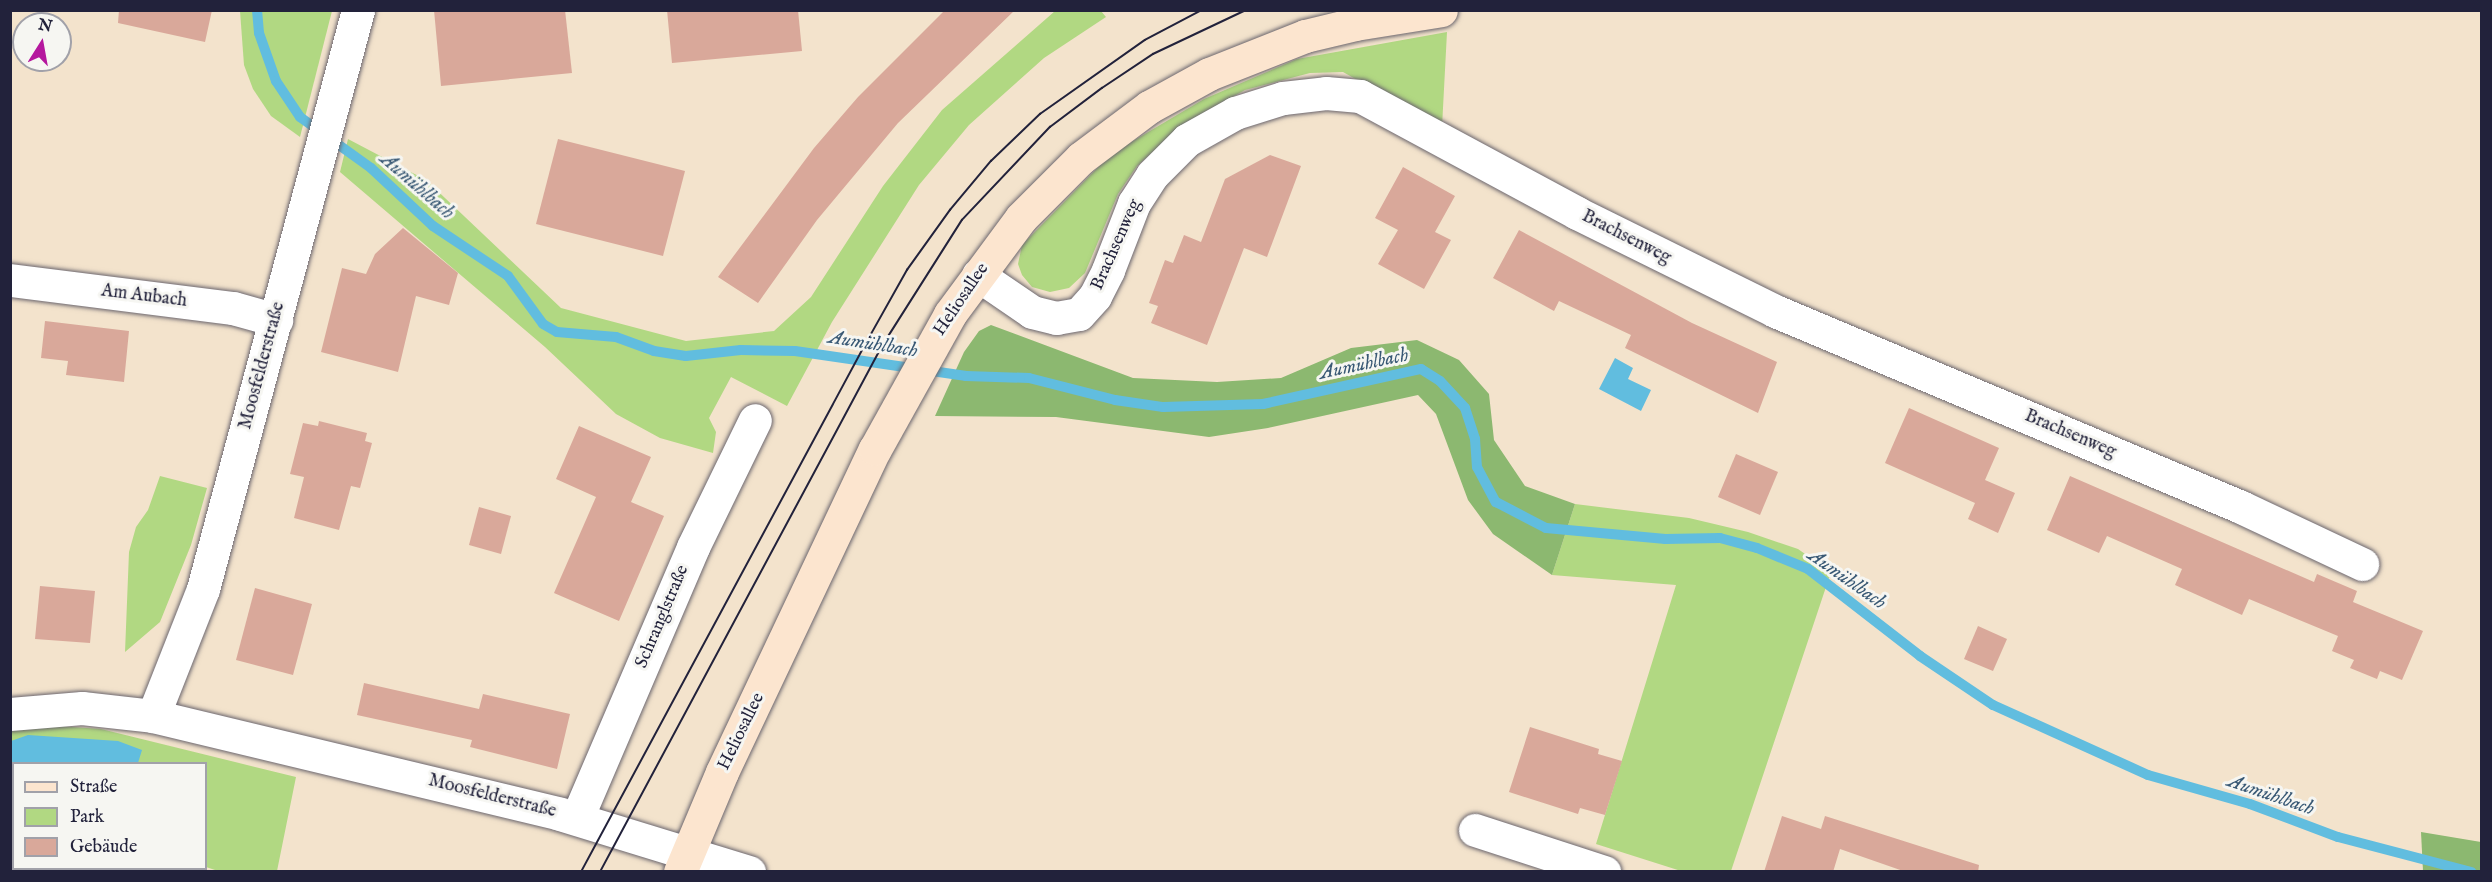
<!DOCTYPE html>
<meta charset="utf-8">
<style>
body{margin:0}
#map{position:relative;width:2492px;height:882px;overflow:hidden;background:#f3e3cc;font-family:"IM FELL English",serif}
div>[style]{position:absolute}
.green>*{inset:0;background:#b1d882}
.forest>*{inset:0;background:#8cb870}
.water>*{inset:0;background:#61bddf}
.stream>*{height:10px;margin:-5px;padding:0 5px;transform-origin:5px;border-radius:5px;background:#61bddf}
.building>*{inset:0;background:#d9a89a}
.roads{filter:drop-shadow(0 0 2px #6b666e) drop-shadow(0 0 2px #6b666e)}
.street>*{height:33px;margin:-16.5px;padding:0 16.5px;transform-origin:16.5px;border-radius:16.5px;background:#fff}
.secondary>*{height:33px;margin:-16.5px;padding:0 16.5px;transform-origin:16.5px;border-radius:16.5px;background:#fce5cf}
.tram>*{height:1.5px;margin:-0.75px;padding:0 0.75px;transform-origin:0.75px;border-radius:0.75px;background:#22223b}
.rail>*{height:4.5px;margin:-2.25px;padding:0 2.25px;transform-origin:2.25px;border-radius:2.25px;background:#22223b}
span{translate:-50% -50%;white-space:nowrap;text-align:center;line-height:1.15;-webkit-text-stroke:6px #f6f6f2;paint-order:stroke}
.street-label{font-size:18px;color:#22223b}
.water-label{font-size:20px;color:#385874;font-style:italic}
.frame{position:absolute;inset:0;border:12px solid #22223b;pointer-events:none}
.legend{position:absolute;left:12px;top:762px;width:195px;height:108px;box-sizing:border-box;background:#f6f6f2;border:2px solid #a1a1a9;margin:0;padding:8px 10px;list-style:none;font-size:18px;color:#22223b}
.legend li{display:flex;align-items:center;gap:12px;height:30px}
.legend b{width:30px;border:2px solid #a1a1a9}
.north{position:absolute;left:12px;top:12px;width:60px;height:60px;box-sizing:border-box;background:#f6f6f2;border:2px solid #a1a1a9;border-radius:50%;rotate:11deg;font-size:16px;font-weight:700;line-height:24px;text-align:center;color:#22223b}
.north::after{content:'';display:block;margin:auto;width:21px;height:27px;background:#b5179e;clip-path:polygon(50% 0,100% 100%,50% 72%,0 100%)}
</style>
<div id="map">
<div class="green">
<div style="clip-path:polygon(240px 11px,332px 11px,300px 137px,271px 116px,253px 89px,244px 65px)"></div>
<div style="clip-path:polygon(1055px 11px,1101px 11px,1106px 17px,1044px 58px,969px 125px,919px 185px,832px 322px,787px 406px,731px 377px,709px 418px,716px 432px,713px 453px,660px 438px,616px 414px,545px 347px,340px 172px,348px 139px,426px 180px,561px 308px,686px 341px,774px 331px,811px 297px,883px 186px,942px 110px)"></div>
<div style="clip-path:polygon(1447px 32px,1442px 127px,1343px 72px,1310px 73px,1245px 90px,1187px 122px,1137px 166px,1118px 194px,1085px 273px,1069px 288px,1050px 292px,1032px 287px,1022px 275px,1018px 264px,1022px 245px,1111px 154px,1204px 99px,1297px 59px)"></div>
<div style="clip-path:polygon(160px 476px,207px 488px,191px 545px,160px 622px,125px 652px,129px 552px,136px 527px,148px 510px)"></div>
<div style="clip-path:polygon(1575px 504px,1689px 518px,1748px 532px,1798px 549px,1831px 572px,1731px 871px,1681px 871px,1596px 844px,1676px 585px,1552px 575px)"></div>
<div style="clip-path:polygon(30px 724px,101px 729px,296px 777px,277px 871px,218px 871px,206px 867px,206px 764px,14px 764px,13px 804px,11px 803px,10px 727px)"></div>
</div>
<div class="forest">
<div style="clip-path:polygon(991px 325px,1133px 378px,1217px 382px,1281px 378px,1351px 348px,1417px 340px,1459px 360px,1489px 394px,1494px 440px,1525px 486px,1575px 504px,1552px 575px,1493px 534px,1468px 500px,1436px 414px,1418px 395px,1268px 428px,1209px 437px,1056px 417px,935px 416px,964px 352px,979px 331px)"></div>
<div style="clip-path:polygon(2421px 832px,2481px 842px,2481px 871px,2423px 871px)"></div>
</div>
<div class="water">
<div style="clip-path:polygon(1615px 358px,1633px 368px,1628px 379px,1651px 390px,1641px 411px,1599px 389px)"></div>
<div style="clip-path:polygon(28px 735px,118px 741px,142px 750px,138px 763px,14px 764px,13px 776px,11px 741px)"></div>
</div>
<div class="stream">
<div style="left:257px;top:10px;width:23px;rotate:85deg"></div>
<div style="left:259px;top:33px;width:51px;rotate:70.5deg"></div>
<div style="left:276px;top:81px;width:43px;rotate:56.3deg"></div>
<div style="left:300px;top:117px;width:87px;rotate:35.7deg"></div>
<div style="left:371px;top:168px;width:85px;rotate:43.1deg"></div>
<div style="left:433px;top:226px;width:90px;rotate:33.7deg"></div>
<div style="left:508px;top:276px;width:59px;rotate:53.9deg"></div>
<div style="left:543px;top:324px;width:16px;rotate:30deg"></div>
<div style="left:557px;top:332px;width:59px;rotate:4.8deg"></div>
<div style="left:616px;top:337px;width:40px;rotate:20.2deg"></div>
<div style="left:654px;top:351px;width:32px;rotate:9deg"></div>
<div style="left:686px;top:356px;width:55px;rotate:-6.2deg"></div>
<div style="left:741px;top:350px;width:54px;rotate:1.1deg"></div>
<div style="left:795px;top:351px;width:173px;rotate:8.3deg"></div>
<div style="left:966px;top:376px;width:63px;rotate:1.8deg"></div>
<div style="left:1029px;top:378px;width:89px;rotate:14.3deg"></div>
<div style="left:1115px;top:400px;width:49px;rotate:8.3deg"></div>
<div style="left:1163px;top:407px;width:100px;rotate:-1.7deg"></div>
<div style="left:1263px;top:404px;width:162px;rotate:-12.5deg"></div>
<div style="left:1421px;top:369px;width:22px;rotate:32deg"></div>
<div style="left:1440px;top:381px;width:37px;rotate:47deg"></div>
<div style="left:1465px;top:408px;width:33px;rotate:72deg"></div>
<div style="left:1475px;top:439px;width:28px;rotate:86deg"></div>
<div style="left:1477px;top:467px;width:40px;rotate:62deg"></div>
<div style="left:1496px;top:502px;width:56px;rotate:27.5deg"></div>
<div style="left:1546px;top:528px;width:120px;rotate:5.3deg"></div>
<div style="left:1665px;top:539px;width:55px;rotate:-1deg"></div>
<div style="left:1720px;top:538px;width:38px;rotate:15deg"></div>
<div style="left:1757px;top:548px;width:55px;rotate:22.4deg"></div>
<div style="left:1808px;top:569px;width:142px;rotate:37.8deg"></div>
<div style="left:1920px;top:656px;width:88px;rotate:33.9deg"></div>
<div style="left:1993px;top:705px;width:170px;rotate:24.3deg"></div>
<div style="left:2148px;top:775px;width:106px;rotate:15.9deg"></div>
<div style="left:2250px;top:804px;width:94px;rotate:20.6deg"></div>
<div style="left:2338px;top:837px;width:138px;rotate:14.7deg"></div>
</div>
<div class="building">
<div style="clip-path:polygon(119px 10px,212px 10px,205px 42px,118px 23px)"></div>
<div style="clip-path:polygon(434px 10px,565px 10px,572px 73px,441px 86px)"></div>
<div style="clip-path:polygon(667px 10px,798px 10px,802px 51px,672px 63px)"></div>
<div style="clip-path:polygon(945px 10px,1015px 10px,898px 123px,817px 220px,758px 303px,718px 277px,814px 148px,858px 97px)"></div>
<div style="clip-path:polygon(558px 139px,685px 171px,663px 256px,536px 224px)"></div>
<div style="clip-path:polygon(1270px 155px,1301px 166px,1267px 257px,1244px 248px,1207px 345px,1151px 323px,1158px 306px,1149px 303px,1165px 260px,1173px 263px,1184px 235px,1201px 242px,1225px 179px)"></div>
<div style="clip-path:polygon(1403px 167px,1455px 196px,1435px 232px,1451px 240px,1424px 289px,1378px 264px,1398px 230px,1375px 218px)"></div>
<div style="clip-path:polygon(403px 228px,458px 273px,449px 305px,416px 296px,398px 372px,321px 352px,342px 268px,366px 274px,375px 254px)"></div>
<div style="clip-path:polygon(1519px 230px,1692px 323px,1777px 362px,1758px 413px,1625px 348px,1631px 335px,1559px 301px,1554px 311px,1493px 278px)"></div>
<div style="clip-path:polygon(45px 321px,129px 331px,124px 382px,66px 375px,68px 361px,41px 358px)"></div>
<div style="clip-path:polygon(1909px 408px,1999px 448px,1985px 480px,2015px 493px,1998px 533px,1968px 519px,1975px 503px,1885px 463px)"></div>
<div style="clip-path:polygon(319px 421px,367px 433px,365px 441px,372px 443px,360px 488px,351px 486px,339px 530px,294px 518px,304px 477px,290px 474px,303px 423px,318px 426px)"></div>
<div style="clip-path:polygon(579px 426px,651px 457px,631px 502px,664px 516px,619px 621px,554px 593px,596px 497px,556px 479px)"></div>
<div style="clip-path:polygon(1736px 454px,1778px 472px,1760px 515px,1718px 497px)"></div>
<div style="clip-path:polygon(2070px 476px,2314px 582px,2317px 574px,2357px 591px,2353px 602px,2423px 631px,2402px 680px,2380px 671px,2377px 679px,2350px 668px,2354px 660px,2332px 651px,2338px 636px,2249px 599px,2242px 615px,2175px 585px,2182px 569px,2107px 536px,2099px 553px,2047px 530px)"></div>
<div style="clip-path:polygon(479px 507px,511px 516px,501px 554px,469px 545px)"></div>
<div style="clip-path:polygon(40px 586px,95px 591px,90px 643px,35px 639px)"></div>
<div style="clip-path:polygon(255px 588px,312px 604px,293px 675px,236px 660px)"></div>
<div style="clip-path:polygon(1978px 626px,2007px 639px,1993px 671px,1964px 659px)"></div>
<div style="clip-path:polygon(364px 683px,479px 709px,483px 694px,570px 714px,557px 769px,470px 747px,472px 740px,357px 715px)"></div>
<div style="clip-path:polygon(1530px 727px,1599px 749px,1598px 754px,1622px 761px,1605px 815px,1580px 808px,1578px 814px,1509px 792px)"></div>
<div style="clip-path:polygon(1782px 816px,1821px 829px,1825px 816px,1979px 865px,1978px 872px,1906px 872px,1840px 849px,1833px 872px,1764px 872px)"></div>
</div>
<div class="roads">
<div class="street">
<div style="left:978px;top:275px;width:65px;rotate:34.4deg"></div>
<div style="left:1032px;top:312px;width:25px;rotate:14deg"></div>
<div style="left:1056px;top:318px;width:23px;rotate:-10deg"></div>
<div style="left:1079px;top:314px;width:24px;rotate:-48deg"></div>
<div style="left:1095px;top:296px;width:29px;rotate:-63deg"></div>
<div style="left:1108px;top:270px;width:72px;rotate:-68.8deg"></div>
<div style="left:1134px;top:203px;width:33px;rotate:-57deg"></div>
<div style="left:1152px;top:175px;width:49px;rotate:-45deg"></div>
<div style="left:1187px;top:140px;width:55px;rotate:-29.4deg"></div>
<div style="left:1235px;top:113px;width:50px;rotate:-17.4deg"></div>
<div style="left:1283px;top:98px;width:43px;rotate:-6.6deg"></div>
<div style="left:1326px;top:93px;width:34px;rotate:5deg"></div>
<div style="left:1360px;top:96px;width:247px;rotate:28.3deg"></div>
<div style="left:1577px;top:213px;width:221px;rotate:26.3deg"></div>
<div style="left:1775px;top:311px;width:506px;rotate:22.81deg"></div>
<div style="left:2241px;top:507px;width:134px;rotate:25.2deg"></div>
<div style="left:10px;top:280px;width:225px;rotate:7.2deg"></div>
<div style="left:233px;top:308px;width:45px;rotate:15.6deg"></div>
<div style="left:10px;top:714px;width:72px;rotate:-4.8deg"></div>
<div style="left:82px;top:708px;width:71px;rotate:6.4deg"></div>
<div style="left:153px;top:716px;width:419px;rotate:13.5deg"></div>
<div style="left:560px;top:814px;width:198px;rotate:17.1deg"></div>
<div style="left:153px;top:716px;width:136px;rotate:-68.5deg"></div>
<div style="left:203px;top:589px;width:599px;rotate:-75.01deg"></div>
<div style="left:577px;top:818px;width:295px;rotate:-66.8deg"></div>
<div style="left:693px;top:547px;width:141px;rotate:-64deg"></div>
<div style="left:1475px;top:830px;width:136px;rotate:18deg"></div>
</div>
<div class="secondary">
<div style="left:680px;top:872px;width:108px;rotate:-67.2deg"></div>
<div style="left:722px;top:772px;width:357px;rotate:-64.7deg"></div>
<div style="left:875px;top:449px;width:154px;rotate:-60.9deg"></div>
<div style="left:950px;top:314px;width:119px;rotate:-53.5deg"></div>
<div style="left:1021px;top:218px;width:85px;rotate:-45deg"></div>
<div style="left:1081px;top:158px;width:85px;rotate:-36.9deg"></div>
<div style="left:1149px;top:107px;width:68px;rotate:-28.8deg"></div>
<div style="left:1209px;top:74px;width:103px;rotate:-21.6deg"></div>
<div style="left:1305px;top:36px;width:51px;rotate:-13.5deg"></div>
<div style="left:1355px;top:24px;width:87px;rotate:-9.2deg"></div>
</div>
</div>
<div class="tram">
<div style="left:581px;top:872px;width:601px;rotate:-61.69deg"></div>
<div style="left:866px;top:343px;width:84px;rotate:-60.7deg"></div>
<div style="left:907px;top:270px;width:74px;rotate:-54.4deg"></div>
<div style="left:950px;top:210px;width:64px;rotate:-50.1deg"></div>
<div style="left:991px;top:161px;width:68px;rotate:-43.8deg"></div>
<div style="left:1040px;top:114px;width:128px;rotate:-35.2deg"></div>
<div style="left:1145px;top:40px;width:64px;rotate:-27.8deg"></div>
<div style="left:600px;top:872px;width:597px;rotate:-61.8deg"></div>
<div style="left:882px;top:346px;width:149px;rotate:-57.6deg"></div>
<div style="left:962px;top:220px;width:128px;rotate:-46.6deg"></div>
<div style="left:1050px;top:127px;width:65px;rotate:-36.9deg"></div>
<div style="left:1102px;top:88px;width:61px;rotate:-33.7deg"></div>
<div style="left:1153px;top:54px;width:103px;rotate:-25.3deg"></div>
</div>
<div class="rail">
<div style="left:10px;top:837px;width:4px;rotate:14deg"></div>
<div style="left:106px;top:868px;width:10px;rotate:24deg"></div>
</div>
<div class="street-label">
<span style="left:1626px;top:238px;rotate:27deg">Brachsenweg</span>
<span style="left:1117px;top:245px;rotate:-66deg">Brachsenweg</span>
<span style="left:144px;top:297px;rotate:7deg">Am Aubach</span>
<span style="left:962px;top:300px;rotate:-56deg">Heliosallee</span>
<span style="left:263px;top:366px;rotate:-75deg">Moosfelderstraße</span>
<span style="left:2070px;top:435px;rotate:23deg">Brachsenweg</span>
<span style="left:663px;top:617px;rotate:-67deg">Schranglstraße</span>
<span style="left:742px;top:732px;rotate:-64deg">Heliosallee</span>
<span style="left:492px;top:797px;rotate:14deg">Moosfelderstraße</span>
</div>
<div class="water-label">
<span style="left:417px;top:186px;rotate:41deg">Aumühlbach</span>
<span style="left:873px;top:344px;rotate:9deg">Aumühlbach</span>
<span style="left:1364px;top:364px;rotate:-12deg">Aumühlbach</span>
<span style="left:1847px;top:579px;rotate:35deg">Aumühlbach</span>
<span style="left:2271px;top:795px;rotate:19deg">Aumühlbach</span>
</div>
<div class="frame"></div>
<ul class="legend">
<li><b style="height:8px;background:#fce5cf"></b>Straße</li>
<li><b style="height:16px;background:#b1d882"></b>Park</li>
<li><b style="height:16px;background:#d9a89a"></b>Gebäude</li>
</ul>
<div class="north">N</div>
</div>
